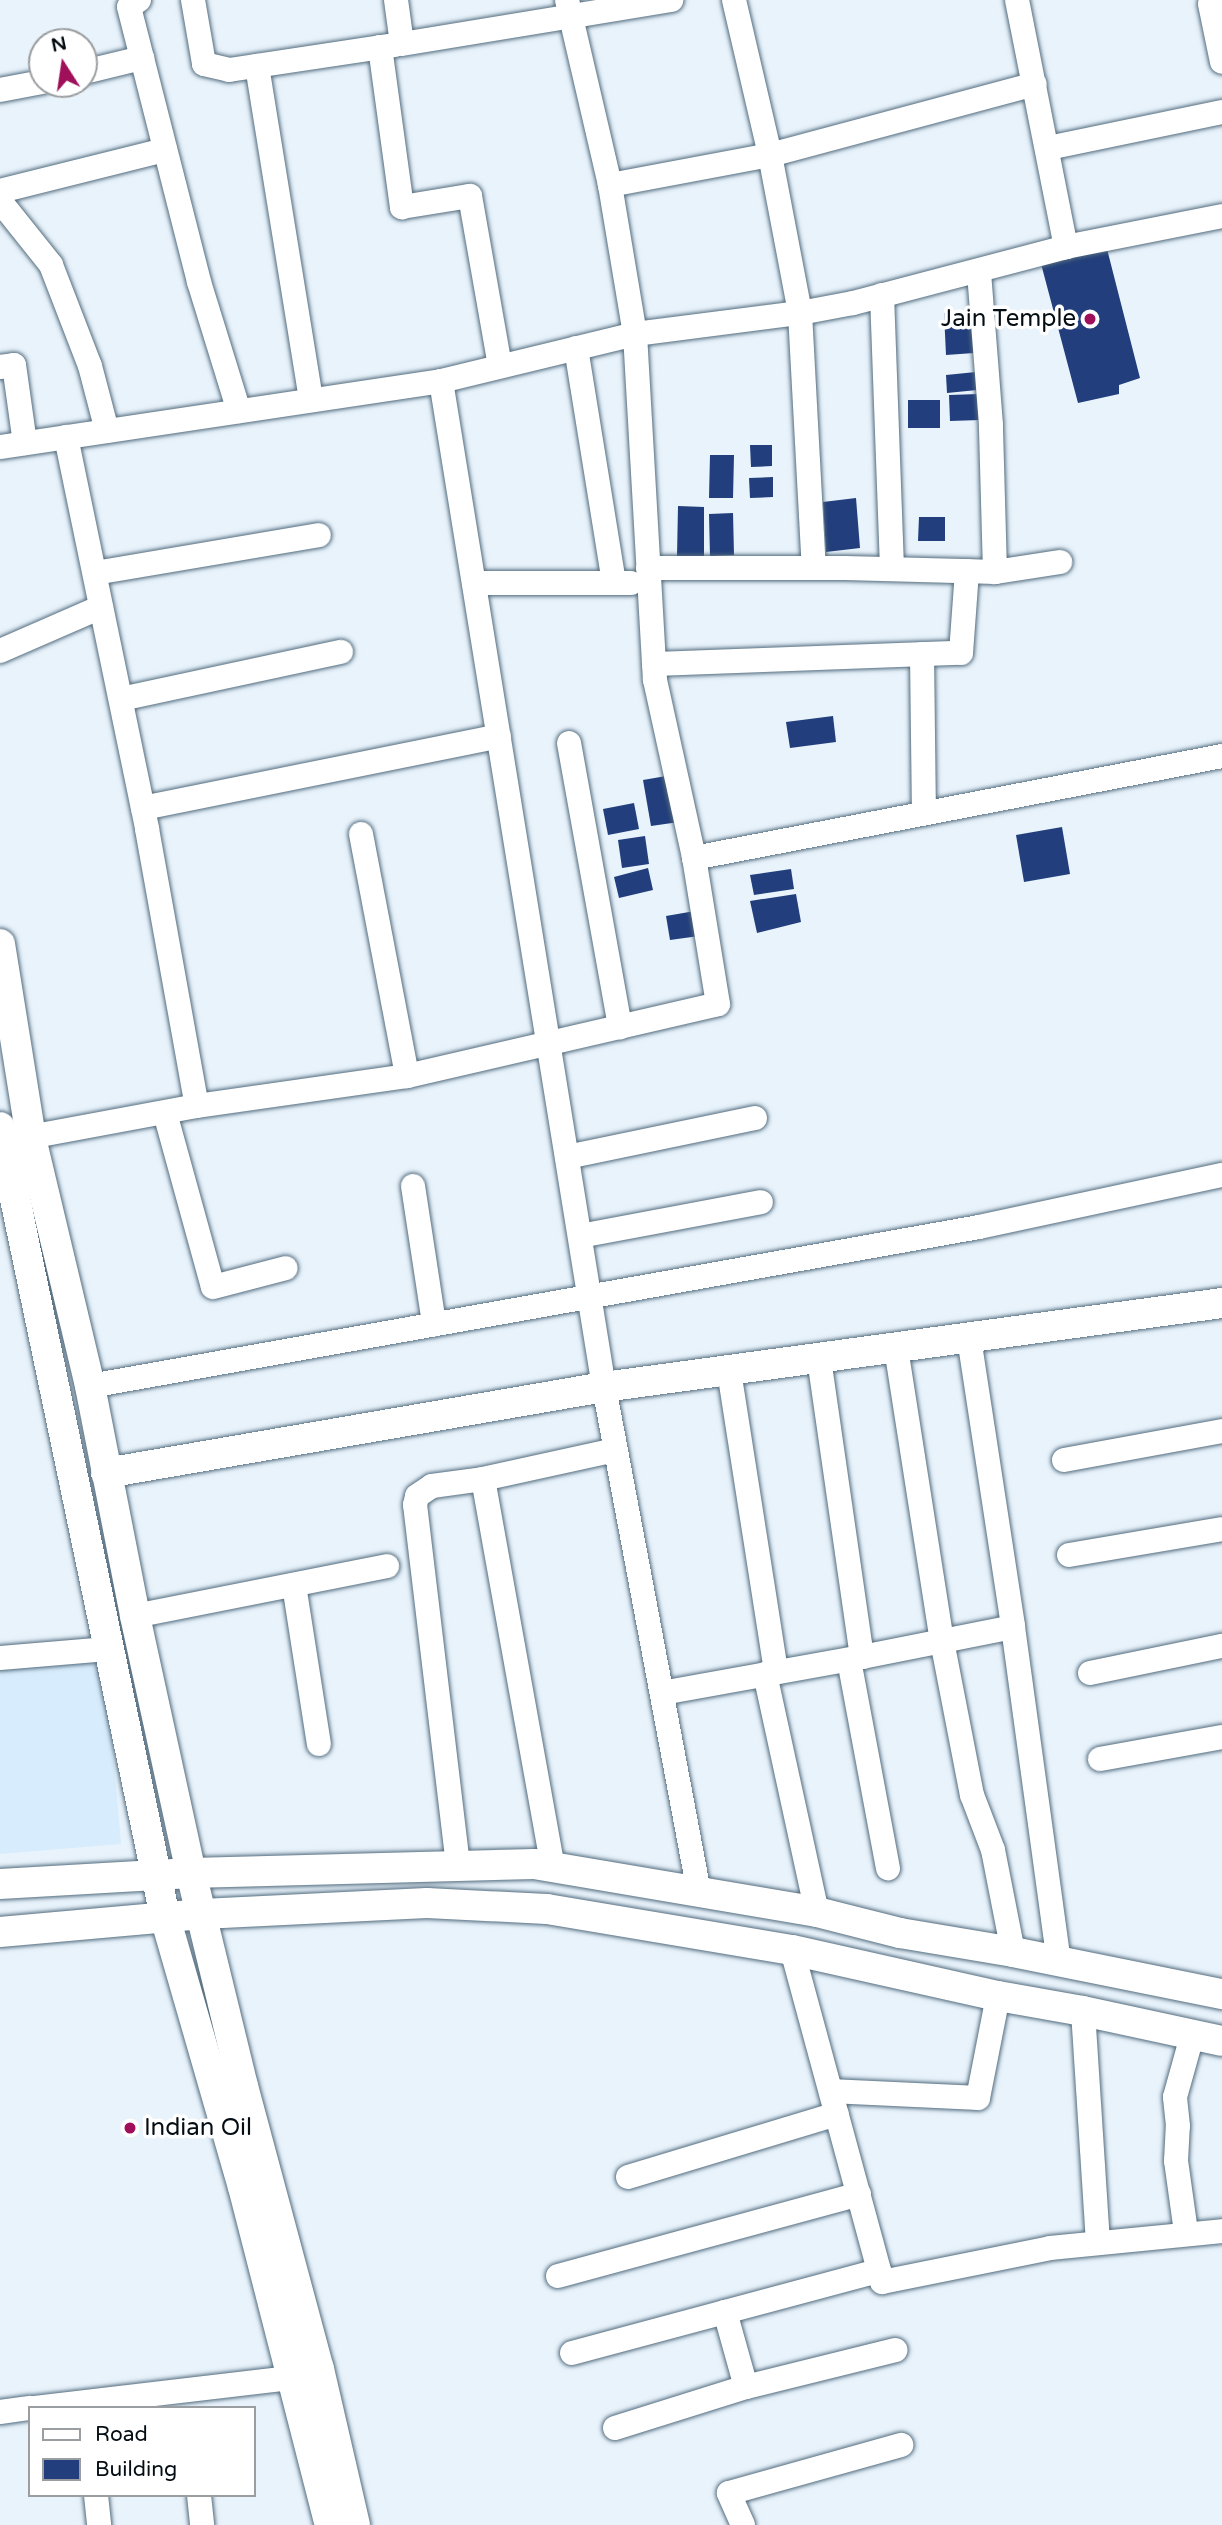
<!DOCTYPE html>
<style>
body{margin:0}
#map{position:relative;width:1222px;height:2525px;overflow:hidden;background:#e8f3fc;font-family:"Varela Round",sans-serif}
div>[style]{position:absolute}
.built>*{inset:0;background:#d7ecfc}
.building>*{inset:0;background:#223e7c}
.roads{filter:drop-shadow(0 0 2px #536c7e) drop-shadow(0 0 2px #536c7e)}
.minor>*{height:24px;margin:-12px;padding:0 12px;transform-origin:12px;border-radius:12px;background:#fff}
.tertiary>*{height:30px;margin:-15px;padding:0 15px;transform-origin:15px;border-radius:15px;background:#fff}
.dots>*{width:19px;height:19px;translate:-50% -50%;box-sizing:border-box;border:4px solid #fff;border-radius:50%}
span{translate:-50% -50%;white-space:nowrap;text-align:center;line-height:1.15;-webkit-text-stroke:7px #fff;paint-order:stroke}
.poi-label{font-size:24px;color:#040d13}
.right{translate:-100% -50%;text-align:right}
.left{translate:0 -50%;text-align:left}
.legend{position:absolute;left:28px;top:2406px;width:228px;height:91px;box-sizing:border-box;background:#fff;border:2px solid #9b9ea1;margin:0;padding:9px 12px;list-style:none;font-size:21px;color:#040d13}
.legend li{display:flex;align-items:center;gap:14px;height:35px}
.legend b{width:35px;border:2px solid #9b9ea1}
.north{position:absolute;left:28px;top:28px;width:70px;height:70px;box-sizing:border-box;background:#fff;border:2px solid #9b9ea1;border-radius:50%;rotate:348deg;font-size:19px;font-weight:700;line-height:28px;text-align:center;color:#040d13}
.north::after{content:'';display:block;margin:auto;width:24px;height:32px;background:#9f0f5a;clip-path:polygon(50% 0,100% 100%,50% 72%,0 100%)}
</style>
<div id="map">
<div class="built">
<div style="clip-path:polygon(105px 1658px,121px 1844px,0 1854px,0 1667px)"></div>
</div>
<div class="building">
<div style="clip-path:polygon(1106px 245px,1140px 378px,1119px 385px,1119px 394px,1078px 403px,1040px 260px)"></div>
<div style="clip-path:polygon(972px 312px,974px 353px,946px 355px,944px 313px)"></div>
<div style="clip-path:polygon(976px 372px,977px 390px,947px 393px,946px 375px)"></div>
<div style="clip-path:polygon(979px 394px,980px 420px,950px 421px,949px 395px)"></div>
<div style="clip-path:polygon(908px 400px,940px 400px,940px 428px,908px 428px)"></div>
<div style="clip-path:polygon(750px 445px,772px 445px,772px 466px,751px 467px)"></div>
<div style="clip-path:polygon(710px 455px,734px 455px,733px 498px,709px 498px)"></div>
<div style="clip-path:polygon(773px 477px,773px 497px,750px 498px,749px 478px)"></div>
<div style="clip-path:polygon(856px 498px,860px 548px,826px 552px,823px 502px)"></div>
<div style="clip-path:polygon(678px 506px,704px 507px,704px 557px,677px 557px)"></div>
<div style="clip-path:polygon(733px 513px,734px 555px,710px 556px,709px 514px)"></div>
<div style="clip-path:polygon(919px 517px,945px 517px,945px 541px,918px 541px)"></div>
<div style="clip-path:polygon(833px 716px,836px 742px,790px 748px,786px 722px)"></div>
<div style="clip-path:polygon(672px 775px,679px 822px,651px 826px,643px 780px)"></div>
<div style="clip-path:polygon(634px 803px,639px 829px,608px 835px,603px 809px)"></div>
<div style="clip-path:polygon(1062px 827px,1070px 874px,1024px 882px,1016px 835px)"></div>
<div style="clip-path:polygon(645px 836px,649px 864px,622px 868px,618px 840px)"></div>
<div style="clip-path:polygon(648px 868px,653px 890px,619px 898px,614px 877px)"></div>
<div style="clip-path:polygon(791px 869px,794px 889px,754px 895px,750px 875px)"></div>
<div style="clip-path:polygon(796px 894px,801px 922px,757px 933px,750px 901px)"></div>
<div style="clip-path:polygon(695px 911px,699px 936px,670px 940px,666px 916px)"></div>
</div>
<div class="roads">
<div class="minor">
<div style="left:139px;top:0;width:12px;rotate:145deg"></div>
<div style="left:129px;top:7px;width:53px;rotate:75.7deg"></div>
<div style="left:193px;top:0;width:65px;rotate:80.2deg"></div>
<div style="left:204px;top:64px;width:26px;rotate:13deg"></div>
<div style="left:229px;top:70px;width:167px;rotate:-8.6deg"></div>
<div style="left:396px;top:0;width:44px;rotate:82.2deg"></div>
<div style="left:402px;top:44px;width:273px;rotate:-9.3deg"></div>
<div style="left:567px;top:0;width:190px;rotate:76.9deg"></div>
<div style="left:610px;top:185px;width:163px;rotate:-10.6deg"></div>
<div style="left:770px;top:155px;width:274px;rotate:-15deg"></div>
<div style="left:734px;top:0;width:159px;rotate:76.9deg"></div>
<div style="left:770px;top:155px;width:161px;rotate:79.2deg"></div>
<div style="left:800px;top:313px;width:255px;rotate:86.9deg"></div>
<div style="left:1017px;top:0;width:252px;rotate:78.8deg"></div>
<div style="left:1222px;top:1px;width:12px;rotate:166deg"></div>
<div style="left:1210px;top:4px;width:59px;rotate:78.3deg"></div>
<div style="left:380px;top:47px;width:162px;rotate:82.2deg"></div>
<div style="left:402px;top:207px;width:69px;rotate:-9.2deg"></div>
<div style="left:470px;top:196px;width:173px;rotate:80deg"></div>
<div style="left:257px;top:66px;width:338px;rotate:80.8deg"></div>
<div style="left:84px;top:72px;width:60px;rotate:-13.6deg"></div>
<div style="left:142px;top:58px;width:231px;rotate:75.7deg"></div>
<div style="left:199px;top:282px;width:135px;rotate:72.8deg"></div>
<div style="left:0;top:90px;width:43px;rotate:-10.8deg"></div>
<div style="left:1048px;top:148px;width:178px;rotate:-11.7deg"></div>
<div style="left:610px;top:185px;width:151px;rotate:80.5deg"></div>
<div style="left:635px;top:334px;width:347px;rotate:86.7deg"></div>
<div style="left:655px;top:680px;width:182px;rotate:77.6deg"></div>
<div style="left:694px;top:858px;width:538px;rotate:-10.93deg"></div>
<div style="left:0;top:191px;width:170px;rotate:-14deg"></div>
<div style="left:0;top:201px;width:82px;rotate:51.4deg"></div>
<div style="left:51px;top:265px;width:108px;rotate:68.9deg"></div>
<div style="left:90px;top:366px;width:67px;rotate:75.3deg"></div>
<div style="left:882px;top:295px;width:274px;rotate:87.9deg"></div>
<div style="left:576px;top:348px;width:238px;rotate:80.8deg"></div>
<div style="left:0;top:367px;width:14px;rotate:-8deg"></div>
<div style="left:14px;top:365px;width:79px;rotate:82deg"></div>
<div style="left:441px;top:381px;width:1019px;rotate:80.8deg"></div>
<div style="left:604px;top:1387px;width:514px;rotate:79.35deg"></div>
<div style="left:66px;top:437px;width:400px;rotate:78.3deg"></div>
<div style="left:147px;top:829px;width:281px;rotate:79.8deg"></div>
<div style="left:0;top:447px;width:446px;rotate:-8.5deg"></div>
<div style="left:441px;top:381px;width:200px;rotate:-13.6deg"></div>
<div style="left:635px;top:334px;width:166px;rotate:-7.3deg"></div>
<div style="left:800px;top:313px;width:54px;rotate:-10.7deg"></div>
<div style="left:853px;top:303px;width:220px;rotate:-14.7deg"></div>
<div style="left:1066px;top:247px;width:159px;rotate:-11.2deg"></div>
<div style="left:648px;top:568px;width:197px"></div>
<div style="left:845px;top:568px;width:150px;rotate:1.5deg"></div>
<div style="left:995px;top:572px;width:147px;rotate:-91.6deg"></div>
<div style="left:991px;top:425px;width:154px;rotate:-94.5deg"></div>
<div style="left:995px;top:572px;width:66px;rotate:-8.7deg"></div>
<div style="left:95px;top:573px;width:227px;rotate:-9.6deg"></div>
<div style="left:474px;top:583px;width:157px"></div>
<div style="left:0;top:651px;width:110px;rotate:-23.5deg"></div>
<div style="left:922px;top:654px;width:159px;rotate:89.3deg"></div>
<div style="left:654px;top:664px;width:307px;rotate:-2.1deg"></div>
<div style="left:961px;top:653px;width:82px;rotate:-85.8deg"></div>
<div style="left:121px;top:699px;width:225px;rotate:-12.1deg"></div>
<div style="left:569px;top:743px;width:289px;rotate:79.8deg"></div>
<div style="left:143px;top:808px;width:363px;rotate:-11.4deg"></div>
<div style="left:361px;top:834px;width:246px;rotate:79.2deg"></div>
<div style="left:165px;top:1113px;width:180px;rotate:74.6deg"></div>
<div style="left:213px;top:1287px;width:75px;rotate:-14.6deg"></div>
<div style="left:13px;top:1140px;width:187px;rotate:-10.5deg"></div>
<div style="left:197px;top:1106px;width:212px;rotate:-8.1deg"></div>
<div style="left:407px;top:1076px;width:319px;rotate:-13deg"></div>
<div style="left:718px;top:1004px;width:148px;rotate:-99.3deg"></div>
<div style="left:567px;top:1157px;width:192px;rotate:-11.7deg"></div>
<div style="left:413px;top:1186px;width:140px;rotate:81.3deg"></div>
<div style="left:580px;top:1236px;width:184px;rotate:-10.6deg"></div>
<div style="left:969px;top:1338px;width:292px;rotate:81.3deg"></div>
<div style="left:896px;top:1348px;width:297px;rotate:81.1deg"></div>
<div style="left:942px;top:1641px;width:157px;rotate:79deg"></div>
<div style="left:972px;top:1795px;width:59px;rotate:69.1deg"></div>
<div style="left:993px;top:1850px;width:104px;rotate:78.9deg"></div>
<div style="left:729px;top:1371px;width:305px;rotate:81.1deg"></div>
<div style="left:90px;top:1386px;width:903px;rotate:-10.14deg"></div>
<div style="left:979px;top:1227px;width:249px;rotate:-12.1deg"></div>
<div style="left:1064px;top:1460px;width:161px;rotate:-10.4deg"></div>
<div style="left:483px;top:1479px;width:394px;rotate:79.8deg"></div>
<div style="left:1069px;top:1555px;width:155px;rotate:-9.6deg"></div>
<div style="left:294px;top:1585px;width:161px;rotate:81.1deg"></div>
<div style="left:135px;top:1616px;width:257px;rotate:-11.2deg"></div>
<div style="left:862px;top:1657px;width:154px;rotate:-11.2deg"></div>
<div style="left:1013px;top:1627px;width:339px;rotate:82.2deg"></div>
<div style="left:0;top:1658px;width:108px;rotate:-4.8deg"></div>
<div style="left:849px;top:1660px;width:212px;rotate:79.4deg"></div>
<div style="left:1090px;top:1673px;width:135px;rotate:-11.6deg"></div>
<div style="left:765px;top:1674px;width:244px;rotate:77.7deg"></div>
<div style="left:662px;top:1693px;width:203px;rotate:-10.2deg"></div>
<div style="left:862px;top:1657px;width:302px;rotate:-98.2deg"></div>
<div style="left:1100px;top:1759px;width:124px;rotate:-10.2deg"></div>
<div style="left:458px;top:1865px;width:363px;rotate:-96.8deg"></div>
<div style="left:415px;top:1505px;width:9px;rotate:-77deg"></div>
<div style="left:417px;top:1496px;width:18px;rotate:-34deg"></div>
<div style="left:432px;top:1486px;width:51px;rotate:-7.8deg"></div>
<div style="left:483px;top:1479px;width:135px;rotate:-12.4deg"></div>
<div style="left:792px;top:1950px;width:344px;rotate:74.8deg"></div>
<div style="left:882px;top:2282px;width:171px;rotate:-11.4deg"></div>
<div style="left:1050px;top:2248px;width:173px;rotate:-5.6deg"></div>
<div style="left:1083px;top:2011px;width:232px;rotate:86.3deg"></div>
<div style="left:831px;top:2091px;width:147px;rotate:2.7deg"></div>
<div style="left:978px;top:2098px;width:104px;rotate:-78.9deg"></div>
<div style="left:628px;top:2177px;width:218px;rotate:-16.8deg"></div>
<div style="left:1186px;top:2232px;width:72px;rotate:-98deg"></div>
<div style="left:1176px;top:2161px;width:35px;rotate:-87deg"></div>
<div style="left:1178px;top:2126px;width:29px;rotate:-96deg"></div>
<div style="left:1175px;top:2097px;width:63px;rotate:-74.4deg"></div>
<div style="left:558px;top:2276px;width:312px;rotate:-15.2deg"></div>
<div style="left:572px;top:2353px;width:318px;rotate:-15deg"></div>
<div style="left:746px;top:2387px;width:154px;rotate:-13.9deg"></div>
<div style="left:35px;top:2408px;width:259px;rotate:-6.7deg"></div>
<div style="left:292px;top:2378px;width:17px;rotate:-17deg"></div>
<div style="left:0;top:2412px;width:30px;rotate:-8deg"></div>
<div style="left:615px;top:2428px;width:137px;rotate:-17.4deg"></div>
<div style="left:746px;top:2387px;width:78px;rotate:-105.6deg"></div>
<div style="left:96px;top:2495px;width:30px;rotate:84deg"></div>
<div style="left:199px;top:2495px;width:30px;rotate:84deg"></div>
<div style="left:743px;top:2525px;width:35px;rotate:-114deg"></div>
<div style="left:729px;top:2493px;width:179px;rotate:-15.6deg"></div>
</div>
<div class="tertiary">
<div style="left:0;top:944px;width:196px;rotate:80.9deg"></div>
<div style="left:31px;top:1138px;width:255px;rotate:76.6deg"></div>
<div style="left:90px;top:1386px;width:234px;rotate:78.9deg"></div>
<div style="left:135px;top:1616px;width:263px;rotate:77.7deg"></div>
<div style="left:191px;top:1873px;width:219px;rotate:76.3deg"></div>
<div style="left:243px;top:2086px;width:293px;rotate:75deg"></div>
<div style="left:319px;top:2369px;width:160px;rotate:77deg"></div>
<div style="left:0;top:1127px;width:807px;rotate:78.2deg"></div>
<div style="left:165px;top:1917px;width:281px;rotate:73.9deg"></div>
<div style="left:243px;top:2187px;width:349px;rotate:75.6deg"></div>
<div style="left:106px;top:1473px;width:505px;rotate:-9.8deg"></div>
<div style="left:604px;top:1387px;width:624px;rotate:-7.74deg"></div>
<div style="left:0;top:1884px;width:191px;rotate:-3.3deg"></div>
<div style="left:191px;top:1873px;width:343px;rotate:-1.5deg"></div>
<div style="left:534px;top:1864px;width:287px;rotate:9.6deg"></div>
<div style="left:817px;top:1912px;width:86px;rotate:14.2deg"></div>
<div style="left:900px;top:1933px;width:115px;rotate:9.5deg"></div>
<div style="left:1013px;top:1952px;width:213px;rotate:11.4deg"></div>
<div style="left:0;top:1932px;width:203px;rotate:-5.1deg"></div>
<div style="left:202px;top:1914px;width:225px;rotate:-2.8deg"></div>
<div style="left:427px;top:1903px;width:120px;rotate:2.9deg"></div>
<div style="left:547px;top:1909px;width:248px;rotate:9.5deg"></div>
<div style="left:792px;top:1950px;width:211px;rotate:12.6deg"></div>
<div style="left:998px;top:1996px;width:86px;rotate:10deg"></div>
<div style="left:1083px;top:2011px;width:142px;rotate:12.2deg"></div>
</div>
</div>
<div class="dots">
<div style="left:1090px;top:319px;background:#9f0f5a"></div>
<div style="left:130px;top:2128px;background:#9f0f5a"></div>
</div>
<div class="poi-label">
<span class="right" style="left:1076px;top:319px">Jain Temple</span>
<span class="left" style="left:144px;top:2128px">Indian Oil</span>
</div>
<ul class="legend">
<li><b style="height:9px;background:#fff"></b>Road</li>
<li><b style="height:19px;background:#223e7c"></b>Building</li>
</ul>
<div class="north">N</div>
</div>
